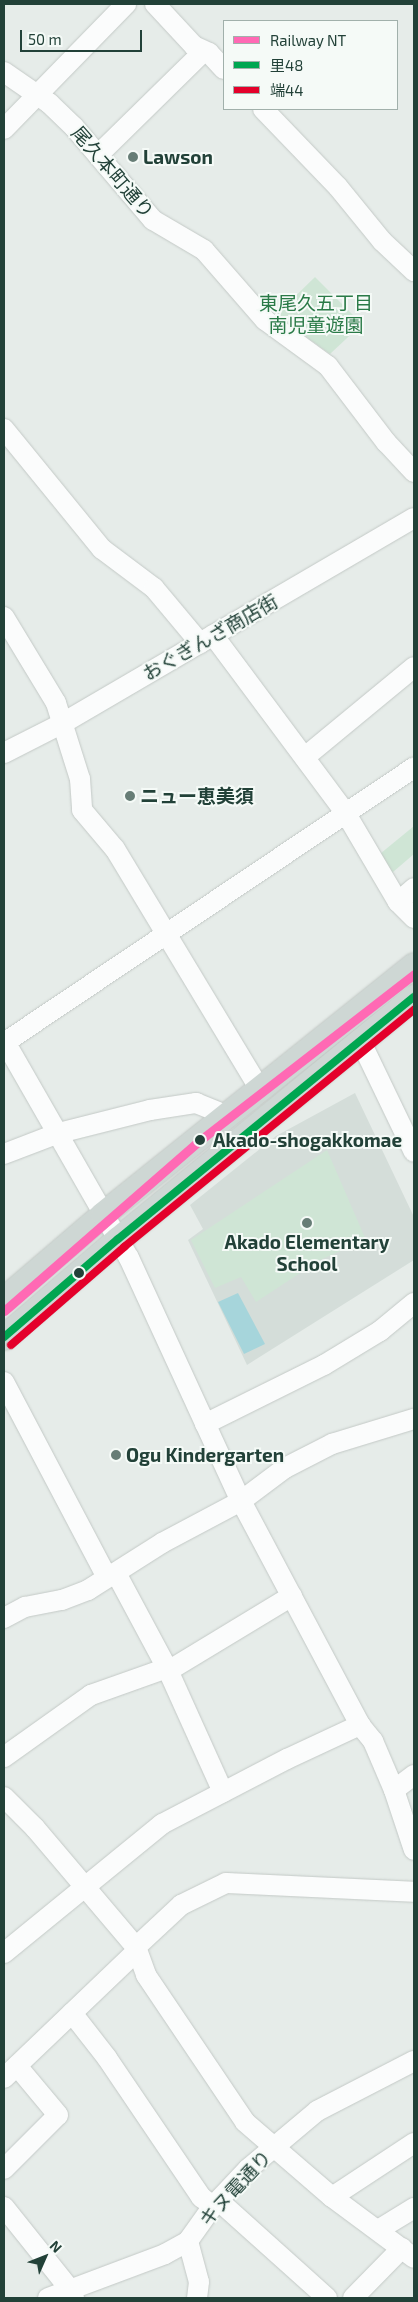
<!DOCTYPE html>
<meta charset="utf-8">
<style>
body{margin:0}
#map{position:relative;width:418px;height:2302px;overflow:hidden;background:#e6ece9;font-family:"Exo 2","Noto Sans JP",sans-serif}
div>[style]{position:absolute}
.built>*{inset:0;background:#d4ddd9}
.green>*{inset:0;background:#cfe5d5}
.water>*{inset:0;background:#a6d5db}
.roads{filter:drop-shadow(0 0 1px #c3c9c6) drop-shadow(0 0 1px #c3c9c6)}
.minor>*{height:20px;margin:-10px;padding:0 10px;transform-origin:10px;border-radius:10px;background:#fbfcfc}
.major>*{height:25px;margin:-12.5px;padding:0 12.5px;transform-origin:12.5px;border-radius:12.5px;background:#ced7d4}
.bus-1>*{height:8px;margin:-4px;padding:0 4px;transform-origin:4px;border-radius:4px;background:#00a651}
.bus-2>*{height:8px;margin:-4px;padding:0 4px;transform-origin:4px;border-radius:4px;background:#e4002b}
.rail-1>*{height:9px;margin:-4.5px;padding:0 4.5px;transform-origin:4.5px;border-radius:4.5px;background:#ff69b4}
.dots>*{width:14px;height:14px;translate:-50% -50%;box-sizing:border-box;border:2px solid #f5faf7;border-radius:50%}
span{translate:-50% -50%;white-space:nowrap;text-align:center;line-height:1.15;-webkit-text-stroke:4px #f5faf7;paint-order:stroke}
.poi-label{font-size:19px;color:#224138;font-weight:700}
.left{translate:0 -50%;text-align:left}
.street-label{font-size:19px;color:#224138}
.park-label{font-size:19px;color:#2a7a47}
.stop-label{font-size:19px;color:#224138;font-weight:700}
.frame{position:absolute;inset:0;border:5px solid #224138;pointer-events:none}
.legend{position:absolute;left:223px;top:20px;width:175px;height:90px;box-sizing:border-box;background:#f5faf7;border:1px solid #a1b0ab;margin:0;padding:6px 9px;list-style:none;font-size:15px;color:#224138}
.legend li{display:flex;align-items:center;gap:10px;height:25px}
.legend b{width:25px;border:1px solid #a1b0ab}
.north{position:absolute;left:20px;top:2232px;width:50px;height:50px;-webkit-text-stroke:4px #f5faf7;paint-order:stroke;rotate:46deg;font-size:14px;font-weight:700;line-height:20px;text-align:center;color:#224138}
.north::after{content:'';display:block;margin:auto;width:18px;height:22px;background:#224138;clip-path:polygon(50% 0,100% 100%,50% 72%,0 100%)}
.scale{position:absolute;left:20px;top:30px;width:122px;height:22px;box-sizing:border-box;border:2px solid #224138;border-top:0;padding-left:6px;font-size:15px;line-height:18px;white-space:nowrap;color:#224138;-webkit-text-stroke:4px #f5faf7;paint-order:stroke}
</style>
<div id="map">
<div class="built">
<div style="clip-path:polygon(355px 1093px,414px 1217px,414px 1260px,247px 1365px,188px 1240px,203px 1229px,190px 1205px,276px 1136px)"></div>
</div>
<div class="green">
<div style="clip-path:polygon(315px 277px,362px 324px,330px 354px,276px 315px)"></div>
<div style="clip-path:polygon(414px 826px,414px 854px,386px 878px,375px 858px)"></div>
<div style="clip-path:polygon(327px 1150px,366px 1240px,320px 1260px,256px 1302px,241px 1277px,215px 1288px,191px 1240px)"></div>
</div>
<div class="water">
<div style="clip-path:polygon(238px 1293px,265px 1344px,244px 1354px,218px 1302px)"></div>
</div>
<div class="roads">
<div class="minor">
<div style="left:155px;top:4px;width:57px;rotate:47.1deg"></div>
<div style="left:194px;top:46px;width:17px;rotate:25deg"></div>
<div style="left:209px;top:53px;width:22px;rotate:47deg"></div>
<div style="left:4px;top:72px;width:55px;rotate:34.6deg"></div>
<div style="left:49px;top:103px;width:35px;rotate:44deg"></div>
<div style="left:74px;top:127px;width:122px;rotate:49.7deg"></div>
<div style="left:153px;top:220px;width:59px;rotate:30.5deg"></div>
<div style="left:204px;top:250px;width:93px;rotate:48.9deg"></div>
<div style="left:265px;top:320px;width:78px;rotate:36.1deg"></div>
<div style="left:328px;top:366px;width:96px;rotate:52.7deg"></div>
<div style="left:386px;top:442px;width:41px;rotate:47deg"></div>
<div style="left:263px;top:109px;width:108px;rotate:46.1deg"></div>
<div style="left:338px;top:187px;width:70px;rotate:50.8deg"></div>
<div style="left:382px;top:241px;width:44px;rotate:43.2deg"></div>
<div style="left:4px;top:129px;width:175px;rotate:-45.7deg"></div>
<div style="left:98px;top:155px;width:148px;rotate:-44.5deg"></div>
<div style="left:4px;top:429px;width:155px;rotate:50.8deg"></div>
<div style="left:102px;top:549px;width:65px;rotate:36.9deg"></div>
<div style="left:154px;top:588px;width:72px;rotate:50.1deg"></div>
<div style="left:4px;top:617px;width:100px;rotate:58.8deg"></div>
<div style="left:56px;top:703px;width:80px;rotate:72.5deg"></div>
<div style="left:80px;top:779px;width:31px;rotate:86deg"></div>
<div style="left:82px;top:810px;width:51px;rotate:49.8deg"></div>
<div style="left:115px;top:849px;width:279px;rotate:58.9deg"></div>
<div style="left:213px;top:635px;width:221px;rotate:53.3deg"></div>
<div style="left:345px;top:812px;width:104px;rotate:59.5deg"></div>
<div style="left:398px;top:902px;width:23px;rotate:45deg"></div>
<div style="left:4px;top:753px;width:66px;rotate:-27deg"></div>
<div style="left:63px;top:723px;width:406px;rotate:-30.3deg"></div>
<div style="left:305px;top:757px;width:141px;rotate:-39.5deg"></div>
<div style="left:398px;top:902px;width:21px;rotate:-41deg"></div>
<div style="left:4px;top:1040px;width:251px;rotate:60.2deg"></div>
<div style="left:129px;top:1258px;width:268px;rotate:65.3deg"></div>
<div style="left:241px;top:1501px;width:254px;rotate:62deg"></div>
<div style="left:360px;top:1725px;width:21px;rotate:51deg"></div>
<div style="left:373px;top:1741px;width:53px;rotate:66.8deg"></div>
<div style="left:394px;top:1790px;width:63px;rotate:71.6deg"></div>
<div style="left:360px;top:1040px;width:124px;rotate:64.3deg"></div>
<div style="left:4px;top:1043px;width:494px;rotate:-33.9deg"></div>
<div style="left:4px;top:1154px;width:59px;rotate:-20.9deg"></div>
<div style="left:59px;top:1133px;width:94px;rotate:-14.2deg"></div>
<div style="left:150px;top:1110px;width:47px;rotate:-8.7deg"></div>
<div style="left:196px;top:1103px;width:32px;rotate:22deg"></div>
<div style="left:4px;top:1382px;width:221px;rotate:62.2deg"></div>
<div style="left:205px;top:1424px;width:133px;rotate:-26.4deg"></div>
<div style="left:324px;top:1365px;width:66px;rotate:-31.3deg"></div>
<div style="left:380px;top:1331px;width:44px;rotate:-39.5deg"></div>
<div style="left:116px;top:1573px;width:108px;rotate:61.8deg"></div>
<div style="left:167px;top:1668px;width:136px;rotate:65.7deg"></div>
<div style="left:4px;top:1618px;width:24px;rotate:-28deg"></div>
<div style="left:25px;top:1607px;width:38px;rotate:-11deg"></div>
<div style="left:62px;top:1600px;width:28px;rotate:-21deg"></div>
<div style="left:88px;top:1590px;width:88px;rotate:-32.4deg"></div>
<div style="left:162px;top:1543px;width:89px;rotate:-28deg"></div>
<div style="left:241px;top:1501px;width:55px;rotate:-36.9deg"></div>
<div style="left:285px;top:1468px;width:53px;rotate:-27.1deg"></div>
<div style="left:332px;top:1444px;width:86px;rotate:-17deg"></div>
<div style="left:168px;top:1671px;width:145px;rotate:-31.2deg"></div>
<div style="left:4px;top:1757px;width:107px;rotate:-35.5deg"></div>
<div style="left:91px;top:1695px;width:81px;rotate:-19.6deg"></div>
<div style="left:394px;top:1790px;width:25px;rotate:-37deg"></div>
<div style="left:4px;top:1797px;width:44px;rotate:45deg"></div>
<div style="left:35px;top:1828px;width:156px;rotate:49.7deg"></div>
<div style="left:136px;top:1947px;width:30px;rotate:70deg"></div>
<div style="left:146px;top:1975px;width:177px;rotate:56deg"></div>
<div style="left:245px;top:2122px;width:115px;rotate:40.8deg"></div>
<div style="left:332px;top:2197px;width:102px;rotate:36.6deg"></div>
<div style="left:136px;top:1947px;width:62px;rotate:-43deg"></div>
<div style="left:181px;top:1905px;width:50px;rotate:-26.1deg"></div>
<div style="left:226px;top:1883px;width:188px;rotate:2.7deg"></div>
<div style="left:4px;top:1953px;width:204px;rotate:-39.2deg"></div>
<div style="left:162px;top:1824px;width:141px;rotate:-27.5deg"></div>
<div style="left:287px;top:1759px;width:81px;rotate:-25deg"></div>
<div style="left:72px;top:2013px;width:57px;rotate:52.1deg"></div>
<div style="left:107px;top:2058px;width:168px;rotate:55.9deg"></div>
<div style="left:201px;top:2197px;width:15px;rotate:37deg"></div>
<div style="left:4px;top:2078px;width:182px;rotate:-43.7deg"></div>
<div style="left:4px;top:2169px;width:76px;rotate:-45deg"></div>
<div style="left:58px;top:2115px;width:64px;rotate:-129.9deg"></div>
<div style="left:332px;top:2197px;width:98px;rotate:-33.4deg"></div>
<div style="left:219px;top:2201px;width:145px;rotate:41.9deg"></div>
<div style="left:4px;top:2207px;width:104px;rotate:51.3deg"></div>
<div style="left:69px;top:2288px;width:11px;rotate:63deg"></div>
<div style="left:378px;top:2230px;width:42px;rotate:-31.4deg"></div>
<div style="left:188px;top:2241px;width:42px;rotate:75deg"></div>
<div style="left:199px;top:2282px;width:16px;rotate:97deg"></div>
<div style="left:48px;top:2298px;width:125px;rotate:-20.6deg"></div>
<div style="left:165px;top:2254px;width:26px;rotate:-29deg"></div>
<div style="left:188px;top:2241px;width:43px;rotate:-54.5deg"></div>
<div style="left:213px;top:2206px;width:51px;rotate:-46.6deg"></div>
<div style="left:248px;top:2169px;width:90px;rotate:-40deg"></div>
<div style="left:317px;top:2111px;width:109px;rotate:-27.3deg"></div>
<div style="left:353px;top:2298px;width:70px;rotate:-45.6deg"></div>
</div>
<div class="major">
<div style="left:4px;top:1299px;width:130px;rotate:-40.6deg"></div>
<div style="left:103px;top:1214px;width:398px;rotate:-38.7deg"></div>
<div style="left:4px;top:1337px;width:150px;rotate:-40.7deg"></div>
<div style="left:118px;top:1239px;width:382px;rotate:-39.3deg"></div>
</div>
</div>
<div class="bus-1">
<div style="left:4px;top:1337px;width:150px;rotate:-40.7deg"></div>
<div style="left:118px;top:1239px;width:382px;rotate:-39.3deg"></div>
</div>
<div class="bus-2">
<div style="left:11px;top:1345px;width:150px;rotate:-40.9deg"></div>
<div style="left:124px;top:1247px;width:375px;rotate:-39.3deg"></div>
</div>
<div class="rail-1">
<div style="left:4px;top:1311px;width:259px;rotate:-41.1deg"></div>
<div style="left:199px;top:1141px;width:272px;rotate:-37.8deg"></div>
</div>
<div class="dots">
<div style="left:133px;top:157px;background:#677d76"></div>
<div style="left:130px;top:796px;background:#677d76"></div>
<div style="left:200px;top:1140px;background:#224138"></div>
<div style="left:307px;top:1223px;background:#677d76"></div>
<div style="left:79px;top:1273px;background:#224138"></div>
<div style="left:116px;top:1455px;background:#677d76"></div>
</div>
<div class="poi-label">
<span class="left" style="left:143px;top:157px">Lawson</span>
<span class="left" style="left:140px;top:796px">ニュー恵美須</span>
<span style="left:307px;top:1253px">Akado Elementary<br>School</span>
<span class="left" style="left:126px;top:1455px">Ogu Kindergarten</span>
</div>
<div class="street-label">
<span style="left:113px;top:172px;rotate:49deg">尾久本町通り</span>
<span style="left:210px;top:637px;rotate:-30deg">おぐぎんざ商店街</span>
<span style="left:235px;top:2188px;rotate:-47deg">キヌ電通り</span>
</div>
<div class="park-label">
<span style="left:316px;top:314px">東尾久五丁目<br>南児童遊園</span>
</div>
<div class="stop-label">
<span class="left" style="left:213px;top:1140px">Akado-shogakkomae</span>
</div>
<div class="frame"></div>
<ul class="legend">
<li><b style="height:6px;background:#ff69b4"></b>Railway NT</li>
<li><b style="height:6px;background:#00a651"></b>里48</li>
<li><b style="height:6px;background:#e4002b"></b>端44</li>
</ul>
<div class="north">N</div>
<div class="scale">50 m</div>
</div>
